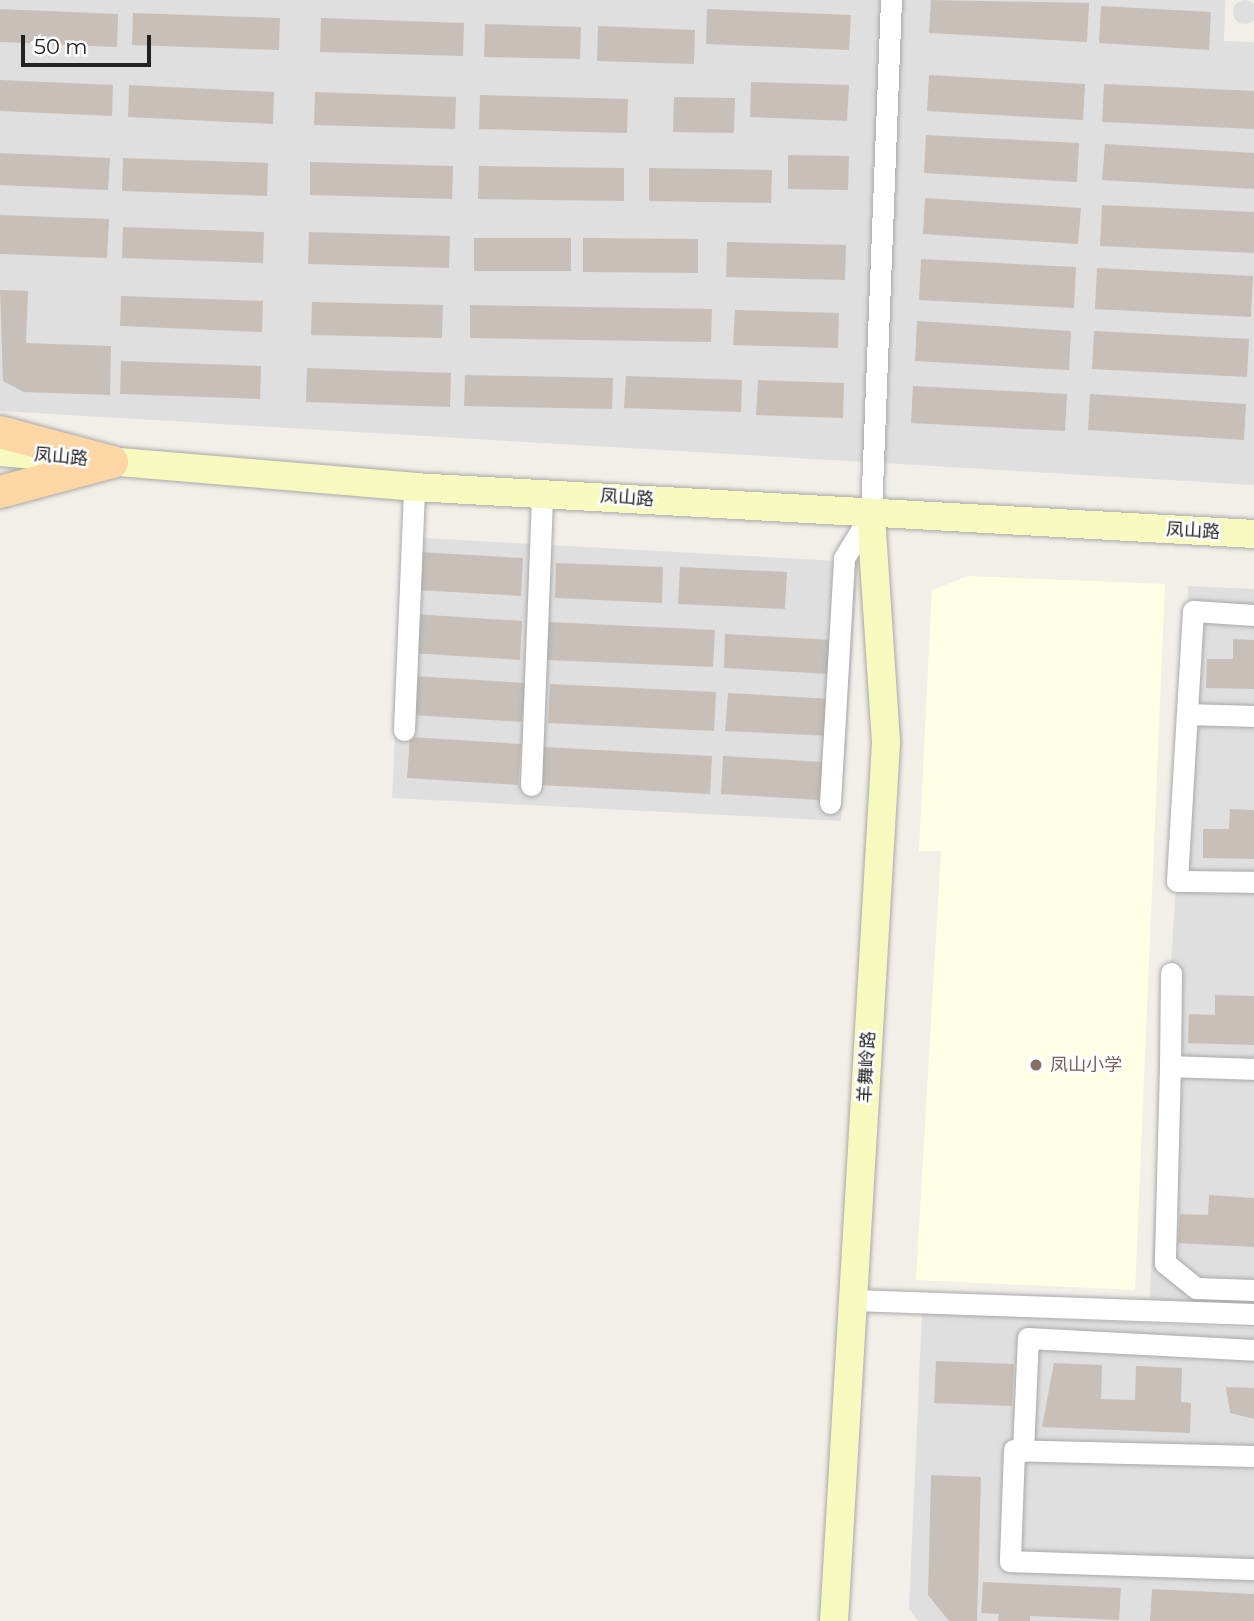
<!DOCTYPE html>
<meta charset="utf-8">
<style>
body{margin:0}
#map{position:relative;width:1254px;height:1621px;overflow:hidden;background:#f2efe9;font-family:Montserrat,"Noto Sans SC",sans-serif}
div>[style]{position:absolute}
.residential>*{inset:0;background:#e0dfdf}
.round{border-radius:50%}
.education>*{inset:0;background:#ffffe5}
.building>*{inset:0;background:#c7bfb8}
.roads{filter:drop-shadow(0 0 2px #a9a9a9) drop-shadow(0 0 2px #a9a9a9)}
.street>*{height:21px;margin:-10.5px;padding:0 10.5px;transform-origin:10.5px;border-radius:10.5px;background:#fff}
.secondary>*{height:28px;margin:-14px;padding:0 14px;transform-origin:14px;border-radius:14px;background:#f7fabf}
.primary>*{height:32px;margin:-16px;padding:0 16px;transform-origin:16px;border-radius:16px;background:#fcd6a4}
.dots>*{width:19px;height:19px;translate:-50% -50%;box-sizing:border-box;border:4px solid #fff;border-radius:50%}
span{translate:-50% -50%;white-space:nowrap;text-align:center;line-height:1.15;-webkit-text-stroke:5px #fff;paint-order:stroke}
.street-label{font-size:18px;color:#222}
.education-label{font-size:18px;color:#785e54}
.left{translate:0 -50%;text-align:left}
.scale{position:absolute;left:21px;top:35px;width:130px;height:32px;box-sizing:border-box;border:4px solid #222;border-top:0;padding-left:9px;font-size:21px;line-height:24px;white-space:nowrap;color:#222;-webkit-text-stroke:5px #fff;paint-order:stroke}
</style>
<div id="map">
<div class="residential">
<div style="clip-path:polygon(0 0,1225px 0,1224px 41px,1254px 42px,1254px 485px,0 411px)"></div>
<div class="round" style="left:1233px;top:0;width:24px;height:24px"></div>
<div style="clip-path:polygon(404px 537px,858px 562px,841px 821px,392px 798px)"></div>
<div style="clip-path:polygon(1188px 586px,1254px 589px,1254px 1326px,1148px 1321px,1187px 714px)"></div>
<div style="clip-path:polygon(922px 1313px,1254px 1328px,1254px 1621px,918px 1621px,909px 1609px)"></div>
</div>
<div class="education">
<div style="clip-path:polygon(968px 576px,1165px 584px,1135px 1290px,916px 1280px,941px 851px,919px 851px,932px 590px)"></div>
</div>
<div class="building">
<div style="clip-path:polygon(931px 0,1089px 3px,1087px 42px,929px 33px)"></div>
<div style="clip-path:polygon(1101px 6px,1211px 12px,1209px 50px,1099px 43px)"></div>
<div style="clip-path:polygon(0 9px,118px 14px,117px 47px,0 42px)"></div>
<div style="clip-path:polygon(707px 9px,851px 15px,849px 50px,706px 44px)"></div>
<div style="clip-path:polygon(133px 13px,280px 18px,279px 50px,132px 45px)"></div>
<div style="clip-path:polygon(321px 18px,464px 23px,463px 56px,320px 52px)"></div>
<div style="clip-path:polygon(485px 24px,581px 27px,580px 59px,484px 57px)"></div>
<div style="clip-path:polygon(598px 26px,695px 30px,694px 64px,597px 61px)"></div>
<div style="clip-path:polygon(929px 75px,1085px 84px,1083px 120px,927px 111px)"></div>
<div style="clip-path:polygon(0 80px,113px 85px,112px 116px,0 111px)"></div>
<div style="clip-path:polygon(751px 82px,849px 85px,847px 121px,750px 117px)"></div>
<div style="clip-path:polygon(1104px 84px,1254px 91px,1254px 129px,1102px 122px)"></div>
<div style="clip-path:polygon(129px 85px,274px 92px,273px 124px,128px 117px)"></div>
<div style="clip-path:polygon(315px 92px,456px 97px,455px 129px,314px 125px)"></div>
<div style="clip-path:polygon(480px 95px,628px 99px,627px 133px,479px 129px)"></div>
<div style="clip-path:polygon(674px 97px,735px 98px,734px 133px,673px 132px)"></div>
<div style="clip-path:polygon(926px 135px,1079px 143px,1077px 182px,924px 173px)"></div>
<div style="clip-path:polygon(1105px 144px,1254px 153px,1254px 189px,1102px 180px)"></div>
<div style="clip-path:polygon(0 153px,110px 158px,108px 190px,0 185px)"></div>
<div style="clip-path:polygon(788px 155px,849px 156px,848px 190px,788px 189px)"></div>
<div style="clip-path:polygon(123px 158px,268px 163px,267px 196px,122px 191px)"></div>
<div style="clip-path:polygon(310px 162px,453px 166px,452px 199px,310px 195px)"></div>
<div style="clip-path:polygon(479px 166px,624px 168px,624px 201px,478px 199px)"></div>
<div style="clip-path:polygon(649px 168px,772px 170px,771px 203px,649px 201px)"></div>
<div style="clip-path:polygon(925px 198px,1081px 208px,1078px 244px,923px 234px)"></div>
<div style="clip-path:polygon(1102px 205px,1254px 212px,1254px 253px,1100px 246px)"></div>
<div style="clip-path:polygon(0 215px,109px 219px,107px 258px,0 254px)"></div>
<div style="clip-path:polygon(123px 227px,264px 232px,263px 263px,122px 258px)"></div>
<div style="clip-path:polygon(309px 232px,450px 236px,449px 268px,308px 264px)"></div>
<div style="clip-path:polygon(474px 238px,571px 238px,571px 271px,474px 271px)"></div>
<div style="clip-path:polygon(583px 238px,698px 239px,698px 273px,583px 272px)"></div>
<div style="clip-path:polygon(727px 242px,846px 245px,845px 280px,726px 277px)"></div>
<div style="clip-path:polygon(921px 259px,1076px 267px,1074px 308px,919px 300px)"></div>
<div style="clip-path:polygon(1097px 268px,1253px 276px,1251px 317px,1095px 309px)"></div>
<div style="clip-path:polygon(0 290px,28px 291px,26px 343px,111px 346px,110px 395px,24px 392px,3px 381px)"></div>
<div style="clip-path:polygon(121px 296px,263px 301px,262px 332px,120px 326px)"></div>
<div style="clip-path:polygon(312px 302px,443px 305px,442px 338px,311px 335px)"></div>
<div style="clip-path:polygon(470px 305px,712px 309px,711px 342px,470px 338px)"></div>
<div style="clip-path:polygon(735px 310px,839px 313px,838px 348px,733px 345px)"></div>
<div style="clip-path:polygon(917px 321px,1071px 331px,1069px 370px,915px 361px)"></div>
<div style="clip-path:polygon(1094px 331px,1249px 339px,1247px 377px,1092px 369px)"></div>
<div style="clip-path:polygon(121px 361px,261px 366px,260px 399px,120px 394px)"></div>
<div style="clip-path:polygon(307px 368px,451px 373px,450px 407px,306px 402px)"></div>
<div style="clip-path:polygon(465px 375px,613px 378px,612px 409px,464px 406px)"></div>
<div style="clip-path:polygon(626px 376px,742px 380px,741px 412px,624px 408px)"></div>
<div style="clip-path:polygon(758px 380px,844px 383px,843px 418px,756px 415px)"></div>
<div style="clip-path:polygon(913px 386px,1067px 394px,1065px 431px,911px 423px)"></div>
<div style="clip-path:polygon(1090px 394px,1246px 404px,1244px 440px,1088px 430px)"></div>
<div style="clip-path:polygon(419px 552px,523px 558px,521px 596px,416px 590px)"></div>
<div style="clip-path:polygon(556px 563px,663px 567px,662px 603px,555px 598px)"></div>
<div style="clip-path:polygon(680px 567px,787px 572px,785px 609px,678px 604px)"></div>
<div style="clip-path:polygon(414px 614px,522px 621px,520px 660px,411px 653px)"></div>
<div style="clip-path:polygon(549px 622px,715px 630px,713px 667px,547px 660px)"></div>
<div style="clip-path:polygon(725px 634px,833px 640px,831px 674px,724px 668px)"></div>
<div style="clip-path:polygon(1233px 639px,1254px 640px,1254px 689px,1206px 688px,1207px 659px,1233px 659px)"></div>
<div style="clip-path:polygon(414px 676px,525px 683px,522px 722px,412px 715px)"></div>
<div style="clip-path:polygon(550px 684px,716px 692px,714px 731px,548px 723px)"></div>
<div style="clip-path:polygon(728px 693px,832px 699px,830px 736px,725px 731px)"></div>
<div style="clip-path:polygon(410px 737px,521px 744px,518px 785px,407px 778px)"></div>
<div style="clip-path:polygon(543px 747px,712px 756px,710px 794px,541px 785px)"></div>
<div style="clip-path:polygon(723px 756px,822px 762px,820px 800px,721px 794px)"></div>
<div style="clip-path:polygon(1230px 809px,1254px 810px,1254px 859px,1203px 858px,1203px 829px,1229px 829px)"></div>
<div style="clip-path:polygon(1215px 995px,1254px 996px,1254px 1045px,1188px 1043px,1189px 1014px,1215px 1015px)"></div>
<div style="clip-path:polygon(1209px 1195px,1254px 1198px,1254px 1247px,1178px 1243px,1180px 1214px,1208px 1215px)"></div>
<div style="clip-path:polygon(936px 1361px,1014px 1364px,1012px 1406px,934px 1403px)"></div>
<div style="clip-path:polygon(1054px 1363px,1102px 1365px,1101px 1399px,1135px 1400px,1136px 1366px,1182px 1368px,1181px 1402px,1191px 1403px,1190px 1433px,1042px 1427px)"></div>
<div style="clip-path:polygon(1226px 1387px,1254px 1388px,1254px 1419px,1230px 1413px)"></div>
<div style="clip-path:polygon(931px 1475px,981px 1477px,977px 1621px,949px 1621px,928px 1595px)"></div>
<div style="clip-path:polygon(983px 1582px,1121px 1588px,1119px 1620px,1030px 1616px,1030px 1621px,998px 1621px,999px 1614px,981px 1613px)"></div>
<div style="clip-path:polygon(1152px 1589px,1254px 1594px,1254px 1621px,1150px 1621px)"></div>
</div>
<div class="roads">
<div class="street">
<div style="left:1254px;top:615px;width:61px;rotate:-176.2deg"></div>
<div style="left:1193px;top:611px;width:270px;rotate:93.4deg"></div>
<div style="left:1177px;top:881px;width:77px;rotate:0.7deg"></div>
<div style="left:1187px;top:714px;width:67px;rotate:1.7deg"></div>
<div style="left:404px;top:730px;width:243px;rotate:-87.6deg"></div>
<div style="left:531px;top:785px;width:293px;rotate:-87.8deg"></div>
<div style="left:830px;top:803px;width:245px;rotate:-86.7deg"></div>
<div style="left:844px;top:558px;width:52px;rotate:-58.5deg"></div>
<div style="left:871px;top:514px;width:514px;rotate:-87.77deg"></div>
<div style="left:1171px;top:973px;width:93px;rotate:90.6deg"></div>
<div style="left:1170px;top:1066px;width:84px;rotate:2deg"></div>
<div style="left:1170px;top:1066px;width:197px;rotate:91.5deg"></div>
<div style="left:1165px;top:1263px;width:40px;rotate:39deg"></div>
<div style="left:1196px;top:1288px;width:58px;rotate:2deg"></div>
<div style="left:853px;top:1300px;width:401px;rotate:2deg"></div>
<div style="left:1023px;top:1451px;width:113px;rotate:-87.5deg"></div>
<div style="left:1028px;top:1338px;width:226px;rotate:3deg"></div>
<div style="left:1254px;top:1456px;width:240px;rotate:-178.6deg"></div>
<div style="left:1014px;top:1450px;width:111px;rotate:92.1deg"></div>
<div style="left:1010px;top:1561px;width:244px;rotate:1.9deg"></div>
</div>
<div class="secondary">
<div style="left:0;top:452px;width:415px;rotate:4.8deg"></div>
<div style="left:414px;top:487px;width:841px;rotate:3.2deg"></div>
<div style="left:834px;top:1621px;width:881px;rotate:-86.61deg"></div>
<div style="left:886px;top:742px;width:228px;rotate:-93.8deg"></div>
</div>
<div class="primary">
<div style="left:0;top:432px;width:116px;rotate:15deg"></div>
<div style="left:112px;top:462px;width:116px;rotate:165deg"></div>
</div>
</div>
<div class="dots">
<div style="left:1036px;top:1065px;background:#8d6e63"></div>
</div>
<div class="street-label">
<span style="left:61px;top:457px;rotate:5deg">凤山路</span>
<span style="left:627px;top:498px;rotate:4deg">凤山路</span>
<span style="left:1193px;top:531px;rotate:3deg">凤山路</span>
<span style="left:867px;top:1067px;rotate:-87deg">羊舞岭路</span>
</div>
<div class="education-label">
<span class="left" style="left:1050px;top:1065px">凤山小学</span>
</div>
<div class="scale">50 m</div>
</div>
